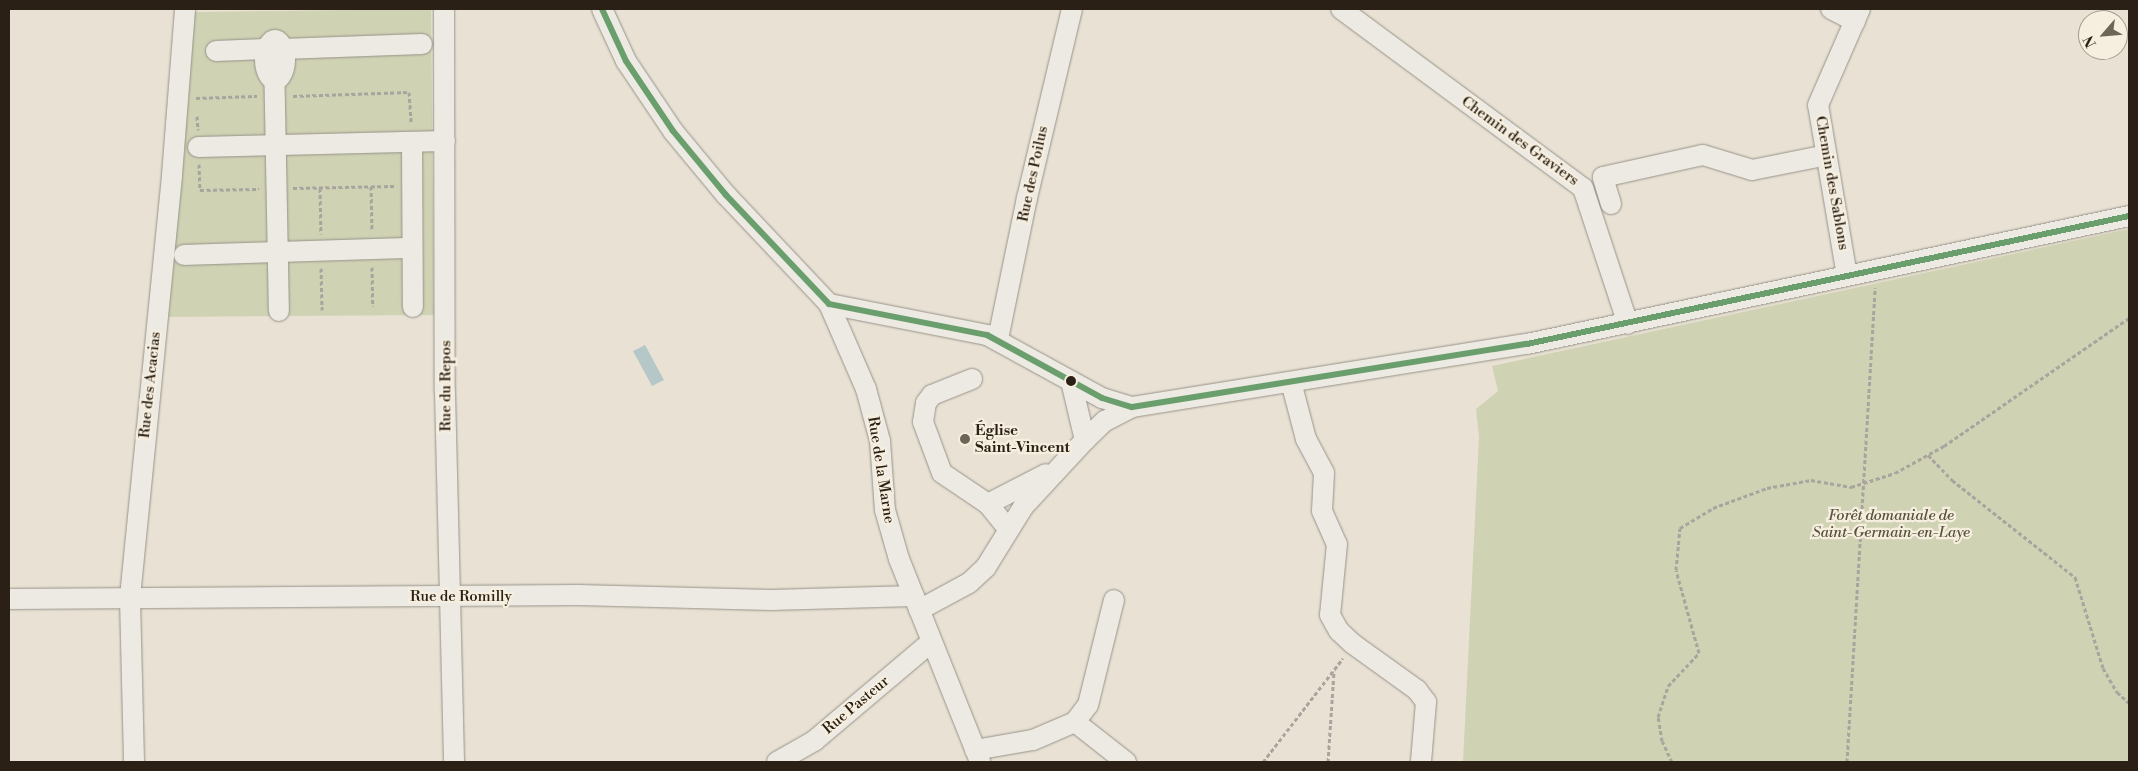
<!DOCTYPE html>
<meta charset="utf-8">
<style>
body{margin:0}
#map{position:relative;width:2138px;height:771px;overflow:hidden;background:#e9e2d4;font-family:"Libre Bodoni",serif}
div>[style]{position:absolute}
.green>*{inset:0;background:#cfd2b3}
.water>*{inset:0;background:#b6c7c7}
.path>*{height:3px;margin-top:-1.5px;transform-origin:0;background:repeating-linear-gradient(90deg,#a9a59e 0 4px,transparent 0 6.5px)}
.roads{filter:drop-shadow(0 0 1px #979289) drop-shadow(0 0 1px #979289)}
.minor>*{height:20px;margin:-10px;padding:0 10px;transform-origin:10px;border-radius:10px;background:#edeae3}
.minor>.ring{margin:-10px;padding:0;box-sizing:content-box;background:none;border:20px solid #edeae3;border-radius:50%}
.bus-1>*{height:6px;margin:-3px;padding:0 3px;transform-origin:3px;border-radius:3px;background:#6a9f6d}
.dots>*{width:14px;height:14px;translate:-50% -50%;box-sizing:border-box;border:2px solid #f6eede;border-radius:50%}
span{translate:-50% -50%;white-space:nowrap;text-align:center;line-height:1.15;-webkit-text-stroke:4.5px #f6eede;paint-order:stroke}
.street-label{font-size:15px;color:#2b2015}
.poi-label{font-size:15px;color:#2b2015;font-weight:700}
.left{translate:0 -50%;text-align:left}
.park-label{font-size:15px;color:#56523c;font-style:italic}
.frame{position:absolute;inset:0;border:10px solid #2b2015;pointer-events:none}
.north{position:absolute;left:2078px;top:10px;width:50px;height:50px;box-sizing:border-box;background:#f6eede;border:1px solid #a59c8e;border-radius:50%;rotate:243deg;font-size:14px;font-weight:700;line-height:20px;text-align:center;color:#2b2015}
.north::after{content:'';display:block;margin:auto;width:18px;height:22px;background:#6e6458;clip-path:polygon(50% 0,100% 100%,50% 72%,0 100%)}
</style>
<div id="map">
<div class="green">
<div style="clip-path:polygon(431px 9px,434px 315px,164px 317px,194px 12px)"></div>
<div style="clip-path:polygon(2129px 229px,2129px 762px,1463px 762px,1479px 437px,1476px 409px,1498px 391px,1492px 366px)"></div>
</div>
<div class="water">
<div style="clip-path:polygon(645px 345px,664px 380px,652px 386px,633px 351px)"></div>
</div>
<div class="path">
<div style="left:293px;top:96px;width:116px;rotate:-2deg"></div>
<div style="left:409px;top:92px;width:31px;rotate:86deg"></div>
<div style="left:196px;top:98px;width:61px;rotate:-1.9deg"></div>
<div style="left:197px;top:116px;width:14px;rotate:86deg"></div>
<div style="left:199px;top:164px;width:26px;rotate:88deg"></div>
<div style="left:200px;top:190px;width:59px;rotate:-1deg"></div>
<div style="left:371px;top:186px;width:45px;rotate:88.7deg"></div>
<div style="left:293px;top:188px;width:101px;rotate:-1.1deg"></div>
<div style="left:320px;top:188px;width:46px;rotate:88.8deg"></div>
<div style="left:372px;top:267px;width:39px;rotate:89deg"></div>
<div style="left:321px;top:268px;width:42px;rotate:88.6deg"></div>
<div style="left:1928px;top:455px;width:35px;rotate:46deg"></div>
<div style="left:1952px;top:480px;width:157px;rotate:38.3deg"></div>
<div style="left:2075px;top:577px;width:95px;rotate:72.9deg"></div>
<div style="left:2103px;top:668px;width:28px;rotate:60deg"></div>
<div style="left:2117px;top:692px;width:16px;rotate:43deg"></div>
<div style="left:1263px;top:762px;width:131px;rotate:-52.4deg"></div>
<div style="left:1328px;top:762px;width:91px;rotate:-86.2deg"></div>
<div style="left:1672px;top:762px;width:23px;rotate:-115deg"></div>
<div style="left:1662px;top:741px;width:24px;rotate:-99deg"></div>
<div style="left:1658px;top:717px;width:33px;rotate:-72deg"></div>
<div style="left:1668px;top:686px;width:45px;rotate:-46.8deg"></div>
<div style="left:1699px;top:653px;width:86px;rotate:-105.5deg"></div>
<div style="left:1676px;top:570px;width:42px;rotate:-84.6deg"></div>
<div style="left:1680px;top:528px;width:39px;rotate:-31deg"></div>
<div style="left:1713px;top:508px;width:58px;rotate:-20.3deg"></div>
<div style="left:1767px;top:488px;width:45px;rotate:-10.3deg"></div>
<div style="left:1811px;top:480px;width:41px;rotate:9.9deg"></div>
<div style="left:1851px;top:487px;width:46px;rotate:-17.7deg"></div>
<div style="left:1895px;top:473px;width:56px;rotate:-28.9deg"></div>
<div style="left:1944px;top:446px;width:225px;rotate:-34.7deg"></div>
<div style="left:1847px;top:762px;width:475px;rotate:-86.6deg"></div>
</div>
<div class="roads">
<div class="minor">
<div style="left:444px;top:9px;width:383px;rotate:89.9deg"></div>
<div style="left:445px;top:392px;width:370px;rotate:88.6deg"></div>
<div style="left:602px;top:9px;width:57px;rotate:65.2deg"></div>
<div style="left:626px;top:61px;width:84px;rotate:56.1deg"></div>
<div style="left:673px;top:131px;width:83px;rotate:50.4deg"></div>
<div style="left:726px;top:195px;width:150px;rotate:46.6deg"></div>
<div style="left:829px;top:304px;width:93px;rotate:66.5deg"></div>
<div style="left:866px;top:389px;width:54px;rotate:74.9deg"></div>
<div style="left:880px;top:441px;width:69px;rotate:85.9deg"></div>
<div style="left:885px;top:510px;width:51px;rotate:74.1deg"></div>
<div style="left:899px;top:559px;width:219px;rotate:68.2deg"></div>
<div style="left:1341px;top:9px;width:301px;rotate:36.5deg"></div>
<div style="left:1583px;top:188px;width:143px;rotate:71.7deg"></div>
<div style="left:1831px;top:9px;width:27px;rotate:27deg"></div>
<div class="ring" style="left:265px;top:40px;width:-4px;height:-4px"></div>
<div style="left:282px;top:49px;width:140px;rotate:-2deg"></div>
<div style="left:216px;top:51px;width:49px;rotate:-2.3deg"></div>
<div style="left:274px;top:56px;width:255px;rotate:88.9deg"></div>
<div style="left:412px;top:142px;width:165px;rotate:89.7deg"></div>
<div style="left:198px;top:147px;width:247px;rotate:-1.4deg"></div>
<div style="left:1611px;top:204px;width:28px;rotate:-107deg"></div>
<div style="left:1603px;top:177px;width:102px;rotate:-12.4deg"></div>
<div style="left:1703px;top:155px;width:51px;rotate:17deg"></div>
<div style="left:1752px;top:170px;width:76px;rotate:-11.3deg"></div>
<div style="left:184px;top:255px;width:228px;rotate:-1.8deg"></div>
<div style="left:1847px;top:276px;width:173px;rotate:-99.6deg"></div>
<div style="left:1818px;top:105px;width:105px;rotate:-66.4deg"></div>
<div style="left:829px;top:304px;width:161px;rotate:11.1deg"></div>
<div style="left:987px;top:335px;width:131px;rotate:28.7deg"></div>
<div style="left:1102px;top:398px;width:31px;rotate:17deg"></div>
<div style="left:998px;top:339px;width:144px;rotate:-78.4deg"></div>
<div style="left:1027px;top:198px;width:194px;rotate:-76.6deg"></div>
<div style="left:972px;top:379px;width:43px;rotate:158.2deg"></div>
<div style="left:932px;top:395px;width:10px;rotate:127deg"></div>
<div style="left:926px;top:403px;width:19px;rotate:99deg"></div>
<div style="left:923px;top:422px;width:54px;rotate:69.6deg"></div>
<div style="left:942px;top:473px;width:55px;rotate:34deg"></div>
<div style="left:988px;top:504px;width:33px;rotate:51deg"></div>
<div style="left:1071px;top:381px;width:61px;rotate:76.7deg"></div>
<div style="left:1291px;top:382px;width:59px;rotate:75.3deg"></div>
<div style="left:1306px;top:439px;width:38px;rotate:62deg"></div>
<div style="left:1324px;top:473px;width:38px;rotate:93deg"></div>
<div style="left:1322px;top:511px;width:36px;rotate:66deg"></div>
<div style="left:1337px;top:544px;width:71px;rotate:95.6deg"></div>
<div style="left:1330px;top:615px;width:18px;rotate:61deg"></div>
<div style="left:1339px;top:631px;width:19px;rotate:43deg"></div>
<div style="left:1353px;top:644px;width:79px;rotate:35.7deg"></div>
<div style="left:1417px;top:690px;width:15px;rotate:53deg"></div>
<div style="left:1426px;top:702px;width:60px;rotate:94.8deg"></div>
<div style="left:988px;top:504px;width:65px;rotate:-27.3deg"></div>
<div style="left:9px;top:599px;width:569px;rotate:-0.4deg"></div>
<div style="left:578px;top:595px;width:193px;rotate:1.5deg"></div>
<div style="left:771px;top:600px;width:143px;rotate:-1.6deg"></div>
<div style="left:919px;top:610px;width:57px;rotate:-28.4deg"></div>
<div style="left:969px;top:583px;width:23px;rotate:-43deg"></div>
<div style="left:986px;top:567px;width:70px;rotate:-58.3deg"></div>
<div style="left:1023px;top:507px;width:91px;rotate:-47.2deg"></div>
<div style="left:1085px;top:440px;width:28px;rotate:-44deg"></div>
<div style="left:1105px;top:421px;width:30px;rotate:-27deg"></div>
<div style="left:1132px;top:407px;width:400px;rotate:-9.1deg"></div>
<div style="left:1527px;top:344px;width:615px;rotate:-12deg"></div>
<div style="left:1075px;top:722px;width:21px;rotate:-53deg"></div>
<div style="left:1088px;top:705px;width:108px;rotate:-76.1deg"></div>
<div style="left:975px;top:750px;width:59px;rotate:-9.8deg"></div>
<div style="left:1033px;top:740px;width:46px;rotate:-23.2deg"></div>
<div style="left:1075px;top:722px;width:65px;rotate:38.1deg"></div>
<div style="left:134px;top:762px;width:165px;rotate:-91.4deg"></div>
<div style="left:130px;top:597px;width:424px;rotate:-84.3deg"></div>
<div style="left:172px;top:175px;width:167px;rotate:-85.5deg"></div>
<div style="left:777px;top:762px;width:43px;rotate:-29.6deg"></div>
<div style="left:814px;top:741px;width:153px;rotate:-40.2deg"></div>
</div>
</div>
<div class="bus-1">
<div style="left:602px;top:9px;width:57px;rotate:65.2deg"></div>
<div style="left:626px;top:61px;width:84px;rotate:56.1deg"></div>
<div style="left:673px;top:131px;width:83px;rotate:50.4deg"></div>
<div style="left:726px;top:195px;width:150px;rotate:46.6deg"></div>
<div style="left:829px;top:304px;width:161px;rotate:11.1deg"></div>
<div style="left:987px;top:335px;width:131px;rotate:28.7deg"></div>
<div style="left:1102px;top:398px;width:31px;rotate:17deg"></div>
<div style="left:1132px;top:407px;width:400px;rotate:-9.1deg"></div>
<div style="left:1527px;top:344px;width:615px;rotate:-12deg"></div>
</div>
<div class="dots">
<div style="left:1071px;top:381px;background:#2b2015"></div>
<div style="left:965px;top:439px;background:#6e6458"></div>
</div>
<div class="street-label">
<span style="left:1520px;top:141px;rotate:36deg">Chemin des Graviers</span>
<span style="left:1033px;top:174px;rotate:-78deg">Rue des Poilus</span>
<span style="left:1832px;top:183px;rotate:80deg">Chemin des Sablons</span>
<span style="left:150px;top:385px;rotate:-84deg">Rue des Acacias</span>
<span style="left:446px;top:386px;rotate:-90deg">Rue du Repos</span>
<span style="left:881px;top:470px;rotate:81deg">Rue de la Marne</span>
<span style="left:461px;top:597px">Rue de Romilly</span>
<span style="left:856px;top:705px;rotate:-40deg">Rue Pasteur</span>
</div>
<div class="poi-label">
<span class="left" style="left:975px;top:439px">Église<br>Saint-Vincent</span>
</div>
<div class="park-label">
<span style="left:1891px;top:524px">Forêt domaniale de<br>Saint-Germain-en-Laye</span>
</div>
<div class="frame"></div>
<div class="north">N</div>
</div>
